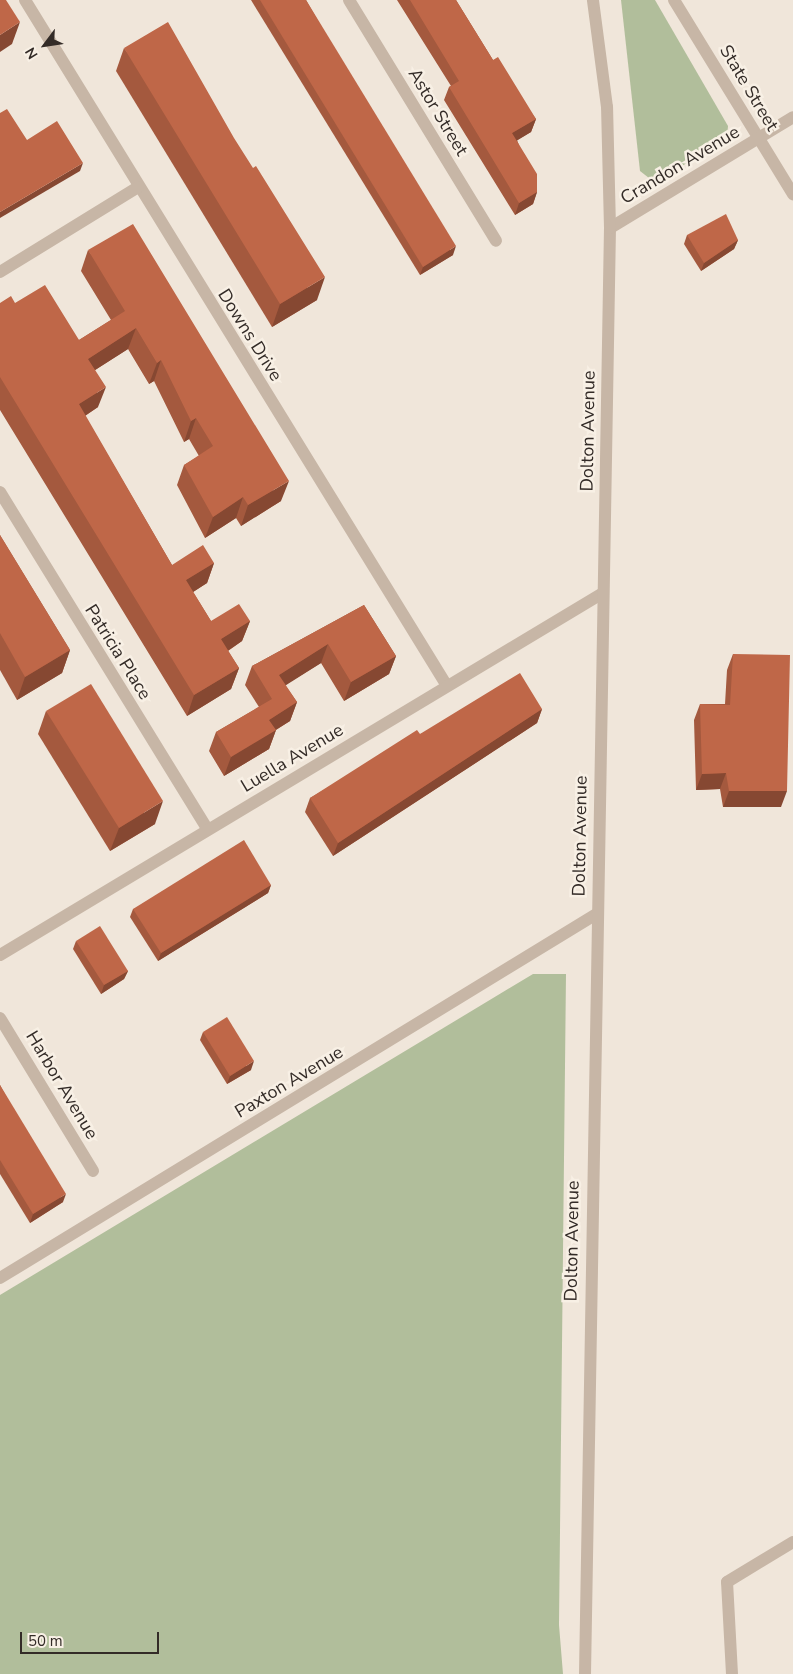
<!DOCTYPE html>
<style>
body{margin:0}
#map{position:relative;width:793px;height:1674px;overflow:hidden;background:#f0e6da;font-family:"Nunito Sans",sans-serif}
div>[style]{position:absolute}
.green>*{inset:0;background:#b1be9b}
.minor>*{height:12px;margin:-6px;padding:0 6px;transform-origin:6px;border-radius:6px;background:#c7b6a6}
.tertiary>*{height:12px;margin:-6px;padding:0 6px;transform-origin:6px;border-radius:6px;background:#c7b6a6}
.wall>*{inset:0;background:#a4593e}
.shaded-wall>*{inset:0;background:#864832}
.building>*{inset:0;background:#bf6748}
span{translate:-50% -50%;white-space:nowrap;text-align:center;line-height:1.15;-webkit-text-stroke:5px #f8f0e5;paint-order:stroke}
.street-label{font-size:18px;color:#332b27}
.north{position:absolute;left:20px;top:20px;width:50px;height:50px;-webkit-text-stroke:4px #f8f0e5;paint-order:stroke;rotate:239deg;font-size:14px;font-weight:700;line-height:20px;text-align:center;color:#332b27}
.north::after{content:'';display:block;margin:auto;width:18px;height:22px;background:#332b27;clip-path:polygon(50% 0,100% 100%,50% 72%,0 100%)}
.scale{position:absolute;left:20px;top:1632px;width:139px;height:22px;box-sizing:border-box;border:2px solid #332b27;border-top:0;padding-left:6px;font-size:15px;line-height:18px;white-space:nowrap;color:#332b27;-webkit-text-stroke:4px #f8f0e5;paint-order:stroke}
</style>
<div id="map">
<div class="green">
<div style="clip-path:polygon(621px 0,655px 0,728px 126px,727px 137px,662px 179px,649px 178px,640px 171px)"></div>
<div style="clip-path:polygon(533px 974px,566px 974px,559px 1625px,563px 1674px,0 1674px,0 1295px)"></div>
</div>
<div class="minor">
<div style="left:25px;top:0;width:805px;rotate:58.4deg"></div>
<div style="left:349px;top:0;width:282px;rotate:58.6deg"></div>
<div style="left:674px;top:0;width:228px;rotate:58.5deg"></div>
<div style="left:610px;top:228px;width:214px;rotate:-31.2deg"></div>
<div style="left:0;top:272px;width:162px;rotate:-31.6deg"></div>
<div style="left:0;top:492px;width:395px;rotate:58.4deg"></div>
<div style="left:0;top:955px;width:703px;rotate:-30.98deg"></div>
<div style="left:0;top:1018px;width:179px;rotate:58.7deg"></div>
<div style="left:0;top:1278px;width:697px;rotate:-31.39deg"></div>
<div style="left:732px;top:1674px;width:92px;rotate:-93.1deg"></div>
<div style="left:727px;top:1582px;width:77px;rotate:-31.2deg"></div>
</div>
<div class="tertiary">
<div style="left:585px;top:1674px;width:1446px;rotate:-89.01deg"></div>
<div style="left:610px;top:228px;width:121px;rotate:-91.4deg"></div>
<div style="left:607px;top:107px;width:108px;rotate:-97.5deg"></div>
</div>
<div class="wall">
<div style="clip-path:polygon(251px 0,306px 0,453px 255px,420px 275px)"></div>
<div style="clip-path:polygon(397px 0,456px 0,493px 60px,536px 119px,531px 132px,517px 140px,537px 192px,533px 204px,515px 215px,444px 100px,449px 87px,451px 86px)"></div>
<div style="clip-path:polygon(124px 48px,317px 300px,272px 327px,116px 71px)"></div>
<div style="clip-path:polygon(687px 235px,738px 240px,734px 249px,701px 271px,684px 244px)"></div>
<div style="clip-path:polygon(88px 250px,281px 501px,241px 526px,236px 518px,205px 538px,177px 485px,184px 465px,199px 456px,189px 439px,184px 442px,154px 381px,149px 384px,128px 349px,95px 370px,98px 407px,85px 416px,172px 565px,214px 563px,207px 583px,193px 592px,211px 621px,250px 621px,242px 641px,228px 651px,239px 668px,231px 689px,187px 716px,0 410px,0 303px,79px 340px,111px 320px,81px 271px)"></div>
<div style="clip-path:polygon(0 535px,70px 650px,62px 673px,17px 700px,0 670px)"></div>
<div style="clip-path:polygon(364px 605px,396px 656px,389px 674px,344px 701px,321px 663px,285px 685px,297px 702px,290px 721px,276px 730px,269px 749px,224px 776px,209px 751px,216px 732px,259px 707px,245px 685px,252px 666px)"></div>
<div style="clip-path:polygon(733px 654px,781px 807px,723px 807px,720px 789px,696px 790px,694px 720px,700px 704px,725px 704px,727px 670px)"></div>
<div style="clip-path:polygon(542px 709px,537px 723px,333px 856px,305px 812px,310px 798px,420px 734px)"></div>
<div style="clip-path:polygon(46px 711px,155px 824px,110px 851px,38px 734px)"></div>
<div style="clip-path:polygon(271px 885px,268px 893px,158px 961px,130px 917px,133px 909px)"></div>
<div style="clip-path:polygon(76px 941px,128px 971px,124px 979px,101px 994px,73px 949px)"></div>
<div style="clip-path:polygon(203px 1032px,251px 1070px,227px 1084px,200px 1040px)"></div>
<div style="clip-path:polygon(0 1085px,63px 1202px,30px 1223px,0 1174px)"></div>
</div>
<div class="shaded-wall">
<div style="clip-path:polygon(20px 22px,12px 44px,0 52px,0 35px)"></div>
<div style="clip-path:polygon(536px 119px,531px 132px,508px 146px,512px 133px)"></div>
<div style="clip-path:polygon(83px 163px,80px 171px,0 218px,0 212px)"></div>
<div style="clip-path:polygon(537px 192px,533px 204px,515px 215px,519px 203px)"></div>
<div style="clip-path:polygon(738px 240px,734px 249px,701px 271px,704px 263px)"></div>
<div style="clip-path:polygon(456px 246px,453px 255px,420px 275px,423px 267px)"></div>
<div style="clip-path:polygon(325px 277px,317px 300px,272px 327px,280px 304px)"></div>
<div style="clip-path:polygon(136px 328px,128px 349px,81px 379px,88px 359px)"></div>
<div style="clip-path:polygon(161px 360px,154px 381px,149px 384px,157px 363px)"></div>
<div style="clip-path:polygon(106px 387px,98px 407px,71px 425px,79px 404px)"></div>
<div style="clip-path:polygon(196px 418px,189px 439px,184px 442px,191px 421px)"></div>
<div style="clip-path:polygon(289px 481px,281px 501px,241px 526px,248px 505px)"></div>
<div style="clip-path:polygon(243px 497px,236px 518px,205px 538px,213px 517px)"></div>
<div style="clip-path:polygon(214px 563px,207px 583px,179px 601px,186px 580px)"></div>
<div style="clip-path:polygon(250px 621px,242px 641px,214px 660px,221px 639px)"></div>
<div style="clip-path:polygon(328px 644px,321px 663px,272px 694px,279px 675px)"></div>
<div style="clip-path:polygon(70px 650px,62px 673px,17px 700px,25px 677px)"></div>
<div style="clip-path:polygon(396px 656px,389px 674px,344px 701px,351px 682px)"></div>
<div style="clip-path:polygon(239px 668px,231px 689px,187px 716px,194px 695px)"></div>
<div style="clip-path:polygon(297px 702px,290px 721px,264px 737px,276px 730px,269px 749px,224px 776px,231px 757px,269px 720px)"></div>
<div style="clip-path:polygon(542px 709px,537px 723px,333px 856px,338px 843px)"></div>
<div style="clip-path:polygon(726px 773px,720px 789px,696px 790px,702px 774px)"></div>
<div style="clip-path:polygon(729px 791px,787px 791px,781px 807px,723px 807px)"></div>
<div style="clip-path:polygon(163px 801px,155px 824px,110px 851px,119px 828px)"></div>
<div style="clip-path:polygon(271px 885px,268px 893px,158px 961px,161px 953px)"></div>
<div style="clip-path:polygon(128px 971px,124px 979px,101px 994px,104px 985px)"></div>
<div style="clip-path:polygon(254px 1061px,251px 1070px,227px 1084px,230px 1076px)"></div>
<div style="clip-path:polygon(66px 1194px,63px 1202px,30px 1223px,33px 1214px)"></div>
</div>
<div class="building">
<div style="clip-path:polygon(0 0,6px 0,20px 22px,0 35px)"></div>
<div style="clip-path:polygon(260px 0,306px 0,456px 246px,423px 267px)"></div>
<div style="clip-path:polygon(410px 0,456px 0,493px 60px,498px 57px,536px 119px,512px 133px,537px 174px,537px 192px,519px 203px,449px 87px,459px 81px)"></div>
<div style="clip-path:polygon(168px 22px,234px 138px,253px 168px,256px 166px,325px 277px,280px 304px,124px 48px)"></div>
<div style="clip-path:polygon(7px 109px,27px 140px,57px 121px,83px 163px,0 212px,0 113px)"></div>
<div style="clip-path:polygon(726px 214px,738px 240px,704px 263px,687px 235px)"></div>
<div style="clip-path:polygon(133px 224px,289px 481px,248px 505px,243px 497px,213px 517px,184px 465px,213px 446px,196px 418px,191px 421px,161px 360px,157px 363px,136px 328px,88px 359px,106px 387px,79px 404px,172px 565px,203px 545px,214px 563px,186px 580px,211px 621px,239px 604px,250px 621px,221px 639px,239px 668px,194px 695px,0 377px,0 303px,11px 296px,15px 303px,45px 285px,79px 340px,125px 311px,88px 250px)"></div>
<div style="clip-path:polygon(0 535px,70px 650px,25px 677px,0 633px)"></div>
<div style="clip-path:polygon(364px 605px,396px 656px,351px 682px,328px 644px,279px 675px,297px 702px,269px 720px,276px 730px,231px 757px,216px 732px,272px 699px,252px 666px)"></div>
<div style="clip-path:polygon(733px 654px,790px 655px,787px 791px,729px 791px,726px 773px,702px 774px,700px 704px,730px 705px)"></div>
<div style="clip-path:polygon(520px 673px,542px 709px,338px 843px,310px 798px,417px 730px,420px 734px)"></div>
<div style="clip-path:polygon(91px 684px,163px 801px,119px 828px,46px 711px)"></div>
<div style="clip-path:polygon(244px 840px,271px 885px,161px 953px,133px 909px)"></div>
<div style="clip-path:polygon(100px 926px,128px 971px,104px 985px,76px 941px)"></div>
<div style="clip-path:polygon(227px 1017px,254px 1061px,230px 1076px,203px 1032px)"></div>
<div style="clip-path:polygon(0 1085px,66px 1194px,33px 1214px,0 1160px)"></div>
</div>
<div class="street-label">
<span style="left:749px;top:88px;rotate:59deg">State Street</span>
<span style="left:438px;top:112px;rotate:59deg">Astor Street</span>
<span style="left:680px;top:165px;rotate:-31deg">Crandon Avenue</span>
<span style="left:250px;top:335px;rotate:58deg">Downs Drive</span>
<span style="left:588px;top:431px;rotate:-89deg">Dolton Avenue</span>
<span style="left:118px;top:652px;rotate:58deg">Patricia Place</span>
<span style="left:292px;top:758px;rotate:-31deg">Luella Avenue</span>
<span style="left:580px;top:836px;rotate:-89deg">Dolton Avenue</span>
<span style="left:289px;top:1082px;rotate:-31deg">Paxton Avenue</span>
<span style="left:62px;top:1085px;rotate:59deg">Harbor Avenue</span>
<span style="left:572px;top:1241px;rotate:-89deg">Dolton Avenue</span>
</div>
<div class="north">N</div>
<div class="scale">50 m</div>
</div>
